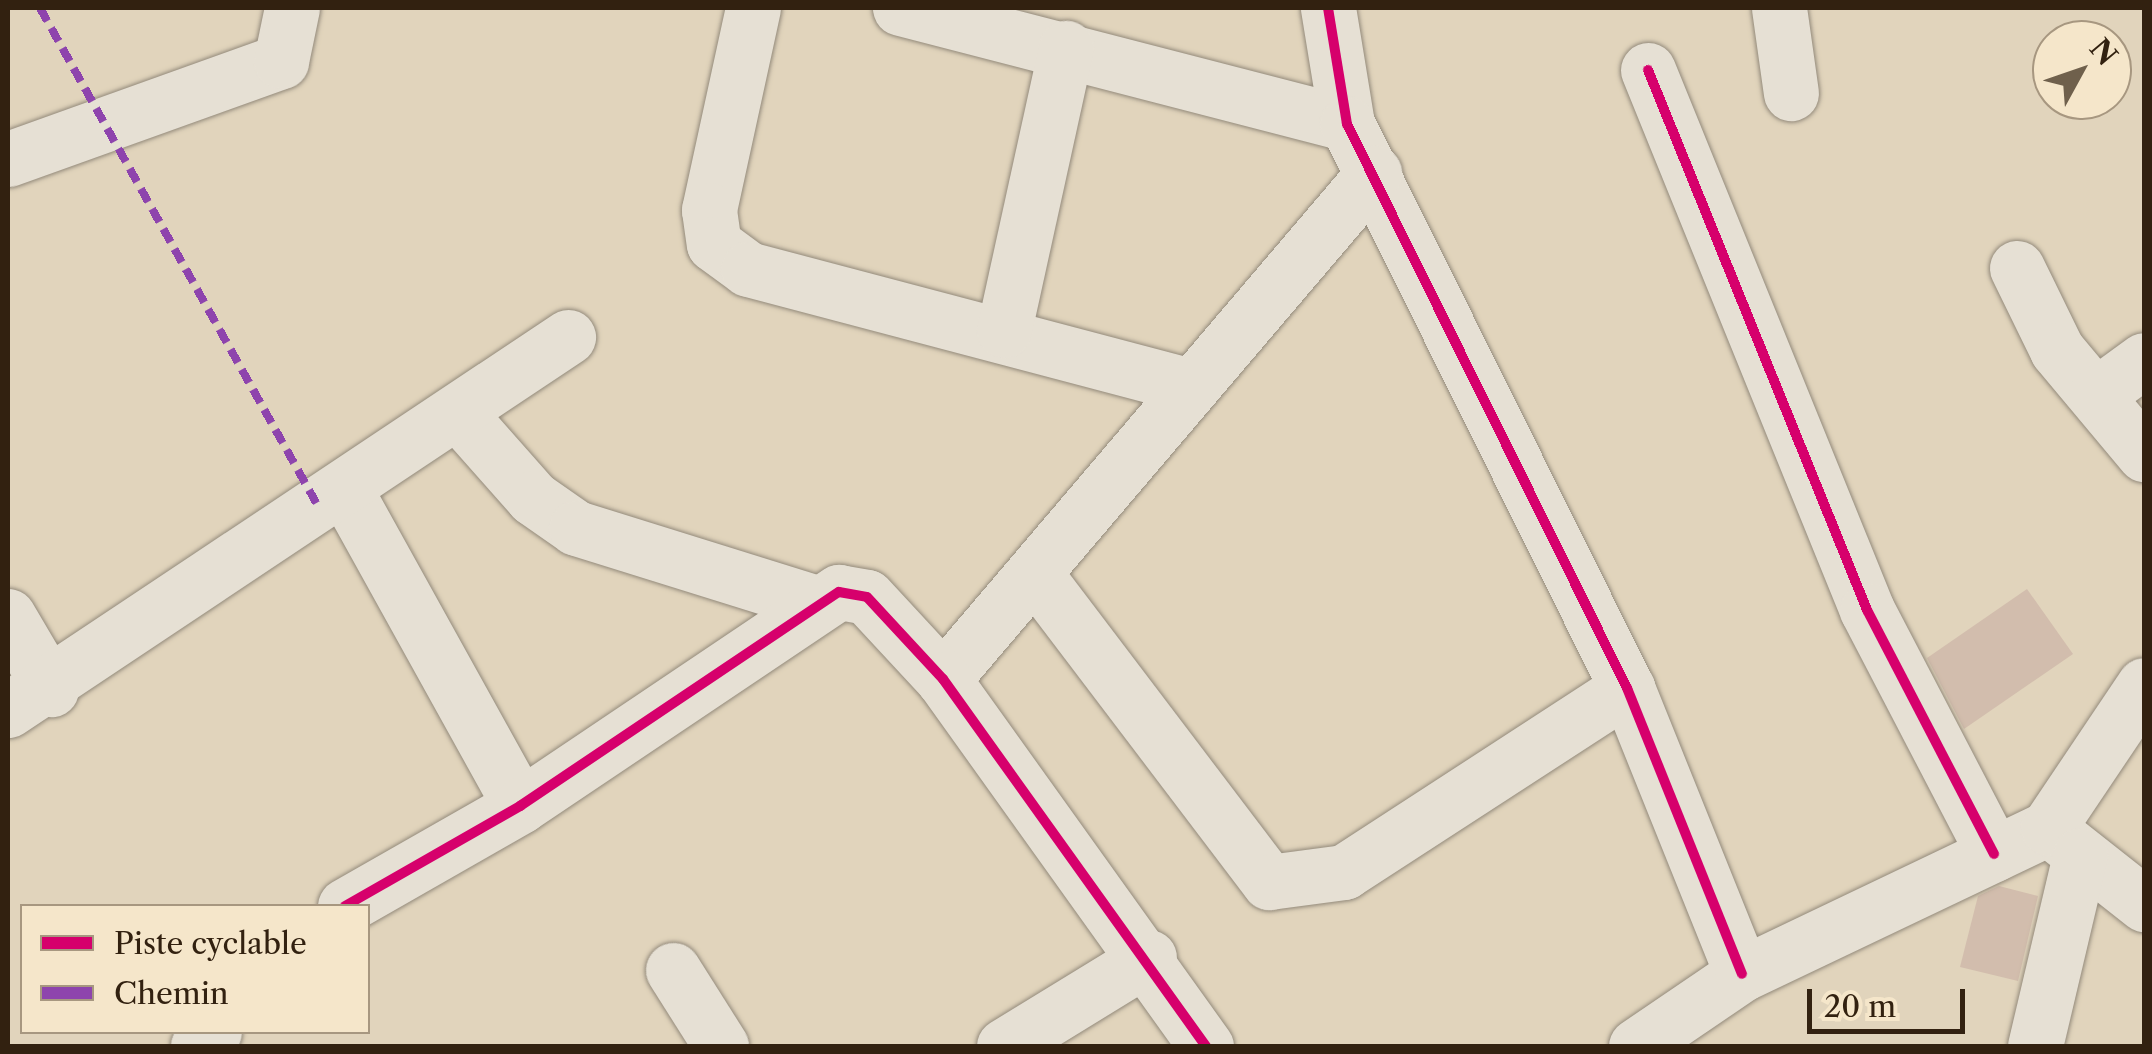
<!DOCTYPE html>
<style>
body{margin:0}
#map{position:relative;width:2152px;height:1054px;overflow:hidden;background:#e1d4bc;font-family:"Libre Caslon Text",serif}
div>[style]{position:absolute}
.building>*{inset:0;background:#d2bdad}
.roads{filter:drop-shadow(0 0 2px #938a7b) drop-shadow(0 0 2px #938a7b)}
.minor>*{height:55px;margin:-27.5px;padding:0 27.5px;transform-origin:27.5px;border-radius:27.5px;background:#e6e0d4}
.quiet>*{height:8px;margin-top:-4px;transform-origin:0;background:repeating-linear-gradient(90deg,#8e44ad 0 15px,transparent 0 23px)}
.cycleway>*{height:10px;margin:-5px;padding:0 5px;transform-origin:5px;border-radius:5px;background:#d6006c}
span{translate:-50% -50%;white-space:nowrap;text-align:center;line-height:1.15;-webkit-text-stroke:9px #f5e6ca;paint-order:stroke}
.frame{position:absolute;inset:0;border:10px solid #322110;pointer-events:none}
.legend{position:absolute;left:20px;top:904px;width:350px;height:130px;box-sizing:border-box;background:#f5e6ca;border:2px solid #a79780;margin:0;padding:12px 18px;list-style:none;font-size:30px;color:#322110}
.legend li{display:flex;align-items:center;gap:20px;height:50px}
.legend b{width:50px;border:2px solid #a79780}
.north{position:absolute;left:2032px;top:20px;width:100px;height:100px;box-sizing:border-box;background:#f5e6ca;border:2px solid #a79780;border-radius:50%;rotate:50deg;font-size:28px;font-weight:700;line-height:40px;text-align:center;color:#322110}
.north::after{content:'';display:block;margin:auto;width:35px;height:45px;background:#6f604c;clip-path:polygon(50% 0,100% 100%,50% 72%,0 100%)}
.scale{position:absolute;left:1807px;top:989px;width:158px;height:45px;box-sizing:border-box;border:5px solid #322110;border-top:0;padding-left:12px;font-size:30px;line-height:35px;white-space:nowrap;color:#322110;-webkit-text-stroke:8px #f5e6ca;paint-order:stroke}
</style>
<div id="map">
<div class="building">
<div style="clip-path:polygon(2027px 589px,2073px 654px,1964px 729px,1927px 658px)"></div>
<div style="clip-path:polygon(1999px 886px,2038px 896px,2018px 981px,1960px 967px,1978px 896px)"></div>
</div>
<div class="roads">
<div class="minor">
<div style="left:753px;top:8px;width:207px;rotate:102.3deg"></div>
<div style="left:709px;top:210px;width:34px;rotate:82deg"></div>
<div style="left:714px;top:244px;width:42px;rotate:36.3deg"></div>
<div style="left:748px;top:269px;width:453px;rotate:14.8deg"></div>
<div style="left:900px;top:8px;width:462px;rotate:14.5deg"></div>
<div style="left:1328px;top:8px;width:118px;rotate:80.7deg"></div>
<div style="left:1347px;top:124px;width:630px;rotate:63.6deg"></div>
<div style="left:1627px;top:688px;width:308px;rotate:68.1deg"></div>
<div style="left:1779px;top:8px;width:86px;rotate:82deg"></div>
<div style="left:1648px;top:70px;width:583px;rotate:67.92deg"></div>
<div style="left:1867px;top:610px;width:275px;rotate:62.5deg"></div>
<div style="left:8px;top:159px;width:290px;rotate:-19.7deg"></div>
<div style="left:281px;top:61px;width:54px;rotate:-78.3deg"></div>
<div style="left:2017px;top:268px;width:91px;rotate:64deg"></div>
<div style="left:2057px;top:350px;width:136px;rotate:50.1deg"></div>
<div style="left:1004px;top:330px;width:289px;rotate:-77.6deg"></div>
<div style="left:2096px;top:395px;width:59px;rotate:-36.1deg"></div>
<div style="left:457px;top:412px;width:115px;rotate:48.5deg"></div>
<div style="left:533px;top:498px;width:52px;rotate:34.9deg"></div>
<div style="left:576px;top:528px;width:249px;rotate:17.3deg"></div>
<div style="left:344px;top:488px;width:363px;rotate:61deg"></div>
<div style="left:1035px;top:574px;width:387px;rotate:52.8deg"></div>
<div style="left:1269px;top:882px;width:76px;rotate:-7.6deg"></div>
<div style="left:1344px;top:872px;width:338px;rotate:-33deg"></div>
<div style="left:8px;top:616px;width:85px;rotate:59.5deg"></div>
<div style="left:943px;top:679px;width:665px;rotate:-49.58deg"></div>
<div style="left:8px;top:710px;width:673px;rotate:-33.67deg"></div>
<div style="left:2054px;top:833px;width:115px;rotate:38.3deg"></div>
<div style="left:345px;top:906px;width:202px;rotate:-29.7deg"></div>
<div style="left:520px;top:806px;width:384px;rotate:-33.9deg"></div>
<div style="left:839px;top:592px;width:28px;rotate:10deg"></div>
<div style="left:867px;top:597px;width:112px;rotate:47.2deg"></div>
<div style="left:943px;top:679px;width:452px;rotate:54.4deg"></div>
<div style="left:673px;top:970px;width:90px;rotate:57.7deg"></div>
<div style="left:198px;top:1046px;width:21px;rotate:-41deg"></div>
<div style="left:1004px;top:1046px;width:170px;rotate:-31.5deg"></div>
<div style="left:1636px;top:1046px;width:128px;rotate:-34.2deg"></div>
<div style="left:1742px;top:974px;width:339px;rotate:-25.5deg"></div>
<div style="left:2048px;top:828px;width:172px;rotate:-56.1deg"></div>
<div style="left:2035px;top:1046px;width:196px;rotate:-76.7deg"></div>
</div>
</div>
<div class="quiet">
<div style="left:40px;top:8px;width:570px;rotate:60.83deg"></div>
</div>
<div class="cycleway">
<div style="left:1328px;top:8px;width:118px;rotate:80.7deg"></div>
<div style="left:1347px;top:124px;width:630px;rotate:63.6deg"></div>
<div style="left:1627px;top:688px;width:308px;rotate:68.1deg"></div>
<div style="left:1648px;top:70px;width:583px;rotate:67.92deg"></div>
<div style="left:1867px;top:610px;width:275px;rotate:62.5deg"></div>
<div style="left:345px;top:906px;width:202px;rotate:-29.7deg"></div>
<div style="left:520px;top:806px;width:384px;rotate:-33.9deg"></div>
<div style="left:839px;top:592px;width:28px;rotate:10deg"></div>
<div style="left:867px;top:597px;width:112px;rotate:47.2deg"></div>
<div style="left:943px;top:679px;width:452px;rotate:54.4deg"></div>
</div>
<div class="frame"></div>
<ul class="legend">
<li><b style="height:12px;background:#d6006c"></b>Piste cyclable</li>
<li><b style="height:12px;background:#8e44ad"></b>Chemin</li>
</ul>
<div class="north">N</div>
<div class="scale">20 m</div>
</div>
